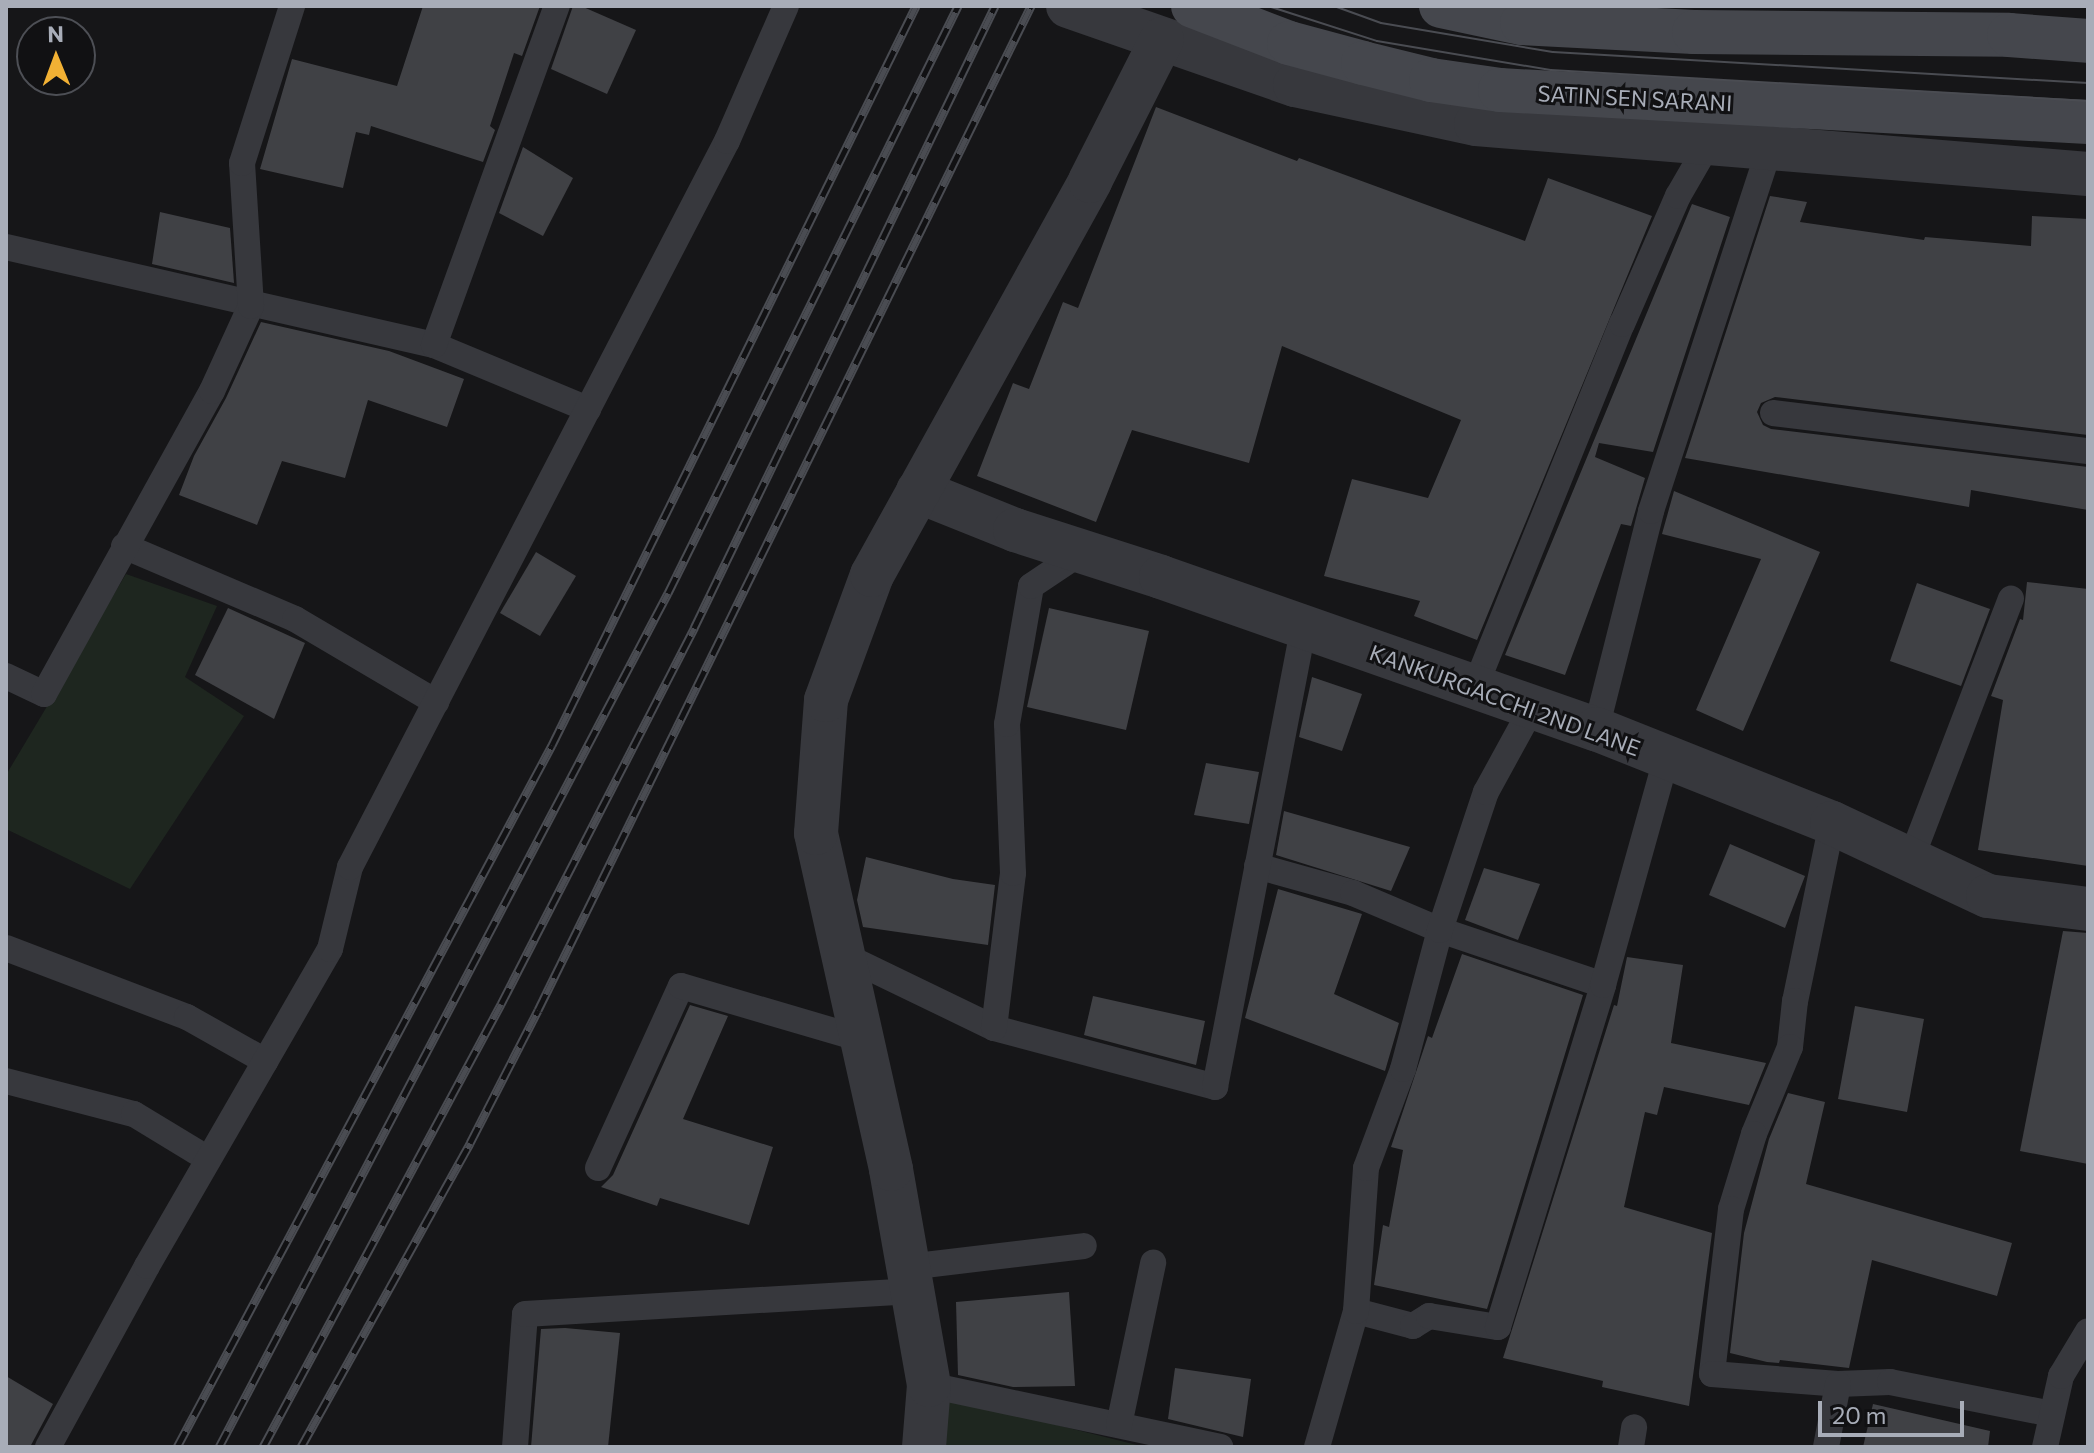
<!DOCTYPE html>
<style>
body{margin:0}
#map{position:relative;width:2094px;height:1453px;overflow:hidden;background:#161618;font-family:Commissioner,sans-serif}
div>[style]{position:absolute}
.green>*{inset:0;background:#1e261f}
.building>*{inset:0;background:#404145}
.service>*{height:26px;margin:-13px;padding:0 13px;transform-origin:13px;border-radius:13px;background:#37383d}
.minor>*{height:44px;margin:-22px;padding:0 22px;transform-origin:22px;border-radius:22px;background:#37383d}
.secondary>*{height:44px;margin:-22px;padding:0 22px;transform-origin:22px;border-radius:22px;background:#45474d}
.tram>*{height:2px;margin:-1px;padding:0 1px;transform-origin:1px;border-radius:1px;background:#4a4c52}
.rail>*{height:9px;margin-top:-4.5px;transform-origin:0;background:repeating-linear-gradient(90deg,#111113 0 18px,#4a4c52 0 36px);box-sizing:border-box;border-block:2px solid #4a4c52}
span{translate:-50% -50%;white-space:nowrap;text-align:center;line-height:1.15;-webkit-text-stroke:6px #111113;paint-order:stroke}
.street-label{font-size:22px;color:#a8adb8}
.frame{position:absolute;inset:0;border:8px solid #a8adb8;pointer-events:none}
.north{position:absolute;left:16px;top:16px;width:80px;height:80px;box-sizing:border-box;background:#111113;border:2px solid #4d4f55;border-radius:50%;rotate:359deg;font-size:22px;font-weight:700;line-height:32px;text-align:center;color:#a8adb8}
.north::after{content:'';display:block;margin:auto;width:28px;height:36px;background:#f2b134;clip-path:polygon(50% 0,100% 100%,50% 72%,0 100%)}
.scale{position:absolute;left:1818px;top:1401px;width:146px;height:36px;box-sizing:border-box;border:4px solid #a8adb8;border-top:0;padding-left:10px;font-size:24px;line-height:28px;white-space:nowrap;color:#a8adb8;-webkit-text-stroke:6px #111113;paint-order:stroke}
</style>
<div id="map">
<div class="green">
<div style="clip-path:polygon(126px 574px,217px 606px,185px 677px,244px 716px,130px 889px,6px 829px,6px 775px)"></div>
<div style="clip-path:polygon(945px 1397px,1145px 1447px,939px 1447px)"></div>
</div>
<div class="building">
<div style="clip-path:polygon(423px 6px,540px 6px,522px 56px,514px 53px,490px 126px,495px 130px,483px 162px,371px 126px,369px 135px,356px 132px,343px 188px,260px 169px,292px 59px,397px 86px)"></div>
<div style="clip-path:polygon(573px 6px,581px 6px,636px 30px,607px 94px,551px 69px)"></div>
<div style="clip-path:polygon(1156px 107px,1297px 161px,1299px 158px,1525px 241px,1548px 178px,1652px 216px,1477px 640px,1414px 616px,1420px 601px,1324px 576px,1352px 479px,1428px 498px,1461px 420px,1282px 346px,1249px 463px,1132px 430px,1096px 522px,977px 476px,1013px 383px,1029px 389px,1063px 302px,1078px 308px)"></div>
<div style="clip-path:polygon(523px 147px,573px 178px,543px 236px,499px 213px)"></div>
<div style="clip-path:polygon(1770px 196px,1807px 202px,1800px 222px,1924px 240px,1925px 237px,2031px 246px,2032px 216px,2088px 219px,2088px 435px,1775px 397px,1761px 403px,1757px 412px,1763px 425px,1771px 429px,2088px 467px,2088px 510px,1971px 490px,1969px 507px,1685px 458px)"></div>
<div style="clip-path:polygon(1692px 204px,1730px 217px,1653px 452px,1599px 443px,1595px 457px,1645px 478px,1631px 526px,1621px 524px,1565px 675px,1505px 655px)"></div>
<div style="clip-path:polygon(160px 212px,230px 228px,234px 283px,152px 264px)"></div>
<div style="clip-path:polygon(261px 322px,389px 351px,464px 379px,447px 427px,368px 400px,345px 478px,282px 461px,257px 525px,179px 495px,194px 456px,226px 398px)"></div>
<div style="clip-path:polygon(1674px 491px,1820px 552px,1743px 731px,1696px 710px,1761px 559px,1662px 534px)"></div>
<div style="clip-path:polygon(536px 552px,576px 576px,540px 636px,500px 613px)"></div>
<div style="clip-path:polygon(2027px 582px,2088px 589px,2088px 866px,1978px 850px,2003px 700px,1991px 696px,2020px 619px,2023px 620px)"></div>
<div style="clip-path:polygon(1917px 583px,1990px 609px,1961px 686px,1890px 661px)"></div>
<div style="clip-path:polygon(228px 608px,305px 643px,274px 719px,195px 675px)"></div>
<div style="clip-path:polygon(1049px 608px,1149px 631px,1126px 730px,1027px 707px)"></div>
<div style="clip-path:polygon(1312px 677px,1362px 694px,1342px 751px,1299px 737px)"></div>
<div style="clip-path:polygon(1206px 763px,1259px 772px,1249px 824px,1194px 815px)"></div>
<div style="clip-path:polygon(1284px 811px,1410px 847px,1391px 891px,1276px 855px)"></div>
<div style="clip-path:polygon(1730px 844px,1805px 876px,1785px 928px,1709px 895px)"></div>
<div style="clip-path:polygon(866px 857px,953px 879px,995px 885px,988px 945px,863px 927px,857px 900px)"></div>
<div style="clip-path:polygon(1484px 868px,1540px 884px,1518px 940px,1465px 920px)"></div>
<div style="clip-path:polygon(1278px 889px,1362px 914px,1334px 994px,1399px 1023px,1385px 1071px,1245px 1018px)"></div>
<div style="clip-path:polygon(2063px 931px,2088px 933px,2088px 1164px,2020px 1151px)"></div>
<div style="clip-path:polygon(1462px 954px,1583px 995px,1487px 1309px,1374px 1285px,1383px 1225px,1389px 1227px,1403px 1150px,1391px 1147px,1428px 1036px,1432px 1038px)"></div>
<div style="clip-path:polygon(1627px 957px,1683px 965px,1671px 1043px,1766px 1063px,1749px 1105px,1664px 1087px,1657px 1115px,1645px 1112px,1624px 1207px,1712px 1233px,1689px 1406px,1602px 1387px,1603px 1381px,1503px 1358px,1614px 1005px,1617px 1006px)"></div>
<div style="clip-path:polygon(1093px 996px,1205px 1021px,1196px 1065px,1084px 1035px)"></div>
<div style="clip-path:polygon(690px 1005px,728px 1016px,683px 1119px,773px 1147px,749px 1225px,660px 1198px,657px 1206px,601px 1187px,613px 1175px)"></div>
<div style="clip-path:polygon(1855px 1006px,1924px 1019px,1907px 1112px,1838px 1099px)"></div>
<div style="clip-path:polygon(1788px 1093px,1825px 1102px,1806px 1184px,2012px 1243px,1997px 1296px,1872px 1260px,1849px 1368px,1780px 1360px,1779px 1363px,1767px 1362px,1730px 1353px,1744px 1233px,1769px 1139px)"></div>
<div style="clip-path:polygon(1069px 1292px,1075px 1386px,1013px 1387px,958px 1375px,956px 1302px)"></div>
<div style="clip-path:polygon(565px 1328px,620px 1333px,608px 1447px,531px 1447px,541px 1329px)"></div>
<div style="clip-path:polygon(1175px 1368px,1251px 1379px,1243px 1437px,1168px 1419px)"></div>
<div style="clip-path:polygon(6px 1376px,53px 1404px,30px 1447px,6px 1447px)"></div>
<div style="clip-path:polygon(1873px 1404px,1990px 1431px,1988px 1447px,1863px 1447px)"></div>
</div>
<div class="service">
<div style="left:6px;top:247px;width:439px;rotate:12.9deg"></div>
<div style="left:434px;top:345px;width:167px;rotate:22.6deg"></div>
<div style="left:434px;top:345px;width:361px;rotate:-70.1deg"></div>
<div style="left:1773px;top:413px;width:317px;rotate:6.9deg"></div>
<div style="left:124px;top:546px;width:186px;rotate:23.1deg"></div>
<div style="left:295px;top:619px;width:164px;rotate:30.5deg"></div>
<div style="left:6px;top:676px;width:42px;rotate:25.3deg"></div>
<div style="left:44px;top:694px;width:346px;rotate:-61deg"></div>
<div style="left:212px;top:391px;width:94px;rotate:-65.4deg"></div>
<div style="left:251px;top:306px;width:143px;rotate:-93.6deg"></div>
<div style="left:242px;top:163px;width:165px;rotate:-72.3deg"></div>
<div style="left:1475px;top:687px;width:392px;rotate:-68deg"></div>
<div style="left:1622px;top:324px;width:140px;rotate:-66.4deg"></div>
<div style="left:1678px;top:196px;width:60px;rotate:-60deg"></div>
<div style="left:1596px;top:729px;width:225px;rotate:-75.8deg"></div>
<div style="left:1651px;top:511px;width:381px;rotate:-71.9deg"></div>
<div style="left:1832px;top:823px;width:182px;rotate:101.7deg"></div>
<div style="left:1795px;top:1001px;width:46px;rotate:96.2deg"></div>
<div style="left:1790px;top:1047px;width:94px;rotate:112.5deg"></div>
<div style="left:1754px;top:1134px;width:78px;rotate:107deg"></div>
<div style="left:1731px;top:1209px;width:166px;rotate:96.6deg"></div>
<div style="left:1712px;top:1374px;width:126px;rotate:4.5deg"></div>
<div style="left:1838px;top:1384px;width:52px;rotate:-2.2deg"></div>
<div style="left:1890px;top:1382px;width:165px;rotate:11.2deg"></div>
<div style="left:1911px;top:859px;width:279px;rotate:-69deg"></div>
<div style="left:1257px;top:866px;width:100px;rotate:15.7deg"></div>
<div style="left:1353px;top:893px;width:95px;rotate:23deg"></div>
<div style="left:1440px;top:930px;width:172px;rotate:18.6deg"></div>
<div style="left:6px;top:948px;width:194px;rotate:20.9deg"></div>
<div style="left:187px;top:1017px;width:90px;rotate:29.4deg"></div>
<div style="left:841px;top:954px;width:170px;rotate:25.8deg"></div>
<div style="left:994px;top:1028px;width:229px;rotate:14.9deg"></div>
<div style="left:1215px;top:1087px;width:466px;rotate:-79.1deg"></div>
<div style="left:994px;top:1028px;width:156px;rotate:-83deg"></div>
<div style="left:1013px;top:873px;width:149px;rotate:-92.3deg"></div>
<div style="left:1007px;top:724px;width:140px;rotate:-80.1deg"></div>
<div style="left:1031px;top:586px;width:63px;rotate:-33.9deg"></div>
<div style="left:6px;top:1081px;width:132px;rotate:14.5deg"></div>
<div style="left:134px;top:1114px;width:87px;rotate:31.3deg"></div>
<div style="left:598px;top:1168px;width:200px;rotate:-65.5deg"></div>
<div style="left:681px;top:986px;width:188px;rotate:16.4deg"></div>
<div style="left:908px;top:1267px;width:177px;rotate:-6.8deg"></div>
<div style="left:1356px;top:1311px;width:59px;rotate:14.7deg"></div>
<div style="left:1413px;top:1326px;width:19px;rotate:-32deg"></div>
<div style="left:1429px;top:1316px;width:70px;rotate:9.1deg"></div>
<div style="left:1498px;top:1327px;width:358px;rotate:-72.9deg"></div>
<div style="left:1603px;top:985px;width:234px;rotate:-74.4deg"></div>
<div style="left:929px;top:1385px;width:298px;rotate:12deg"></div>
<div style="left:1119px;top:1425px;width:166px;rotate:-78.1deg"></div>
<div style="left:48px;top:1447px;width:206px;rotate:-61.3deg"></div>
<div style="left:147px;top:1266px;width:366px;rotate:-60deg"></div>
<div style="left:330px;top:949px;width:84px;rotate:-76.3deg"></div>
<div style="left:350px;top:867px;width:818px;rotate:-62.56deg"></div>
<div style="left:727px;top:141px;width:147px;rotate:-66.4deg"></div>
<div style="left:515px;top:1447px;width:133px;rotate:-85.7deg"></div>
<div style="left:525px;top:1314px;width:389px;rotate:-3.4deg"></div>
<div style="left:1317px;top:1447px;width:141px;rotate:-74deg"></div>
<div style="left:1356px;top:1311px;width:143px;rotate:-86deg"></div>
<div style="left:1366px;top:1168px;width:106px;rotate:-69.5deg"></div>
<div style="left:1403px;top:1069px;width:144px;rotate:-75.1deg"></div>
<div style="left:1440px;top:930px;width:145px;rotate:-71.6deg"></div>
<div style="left:1486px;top:792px;width:96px;rotate:-61.3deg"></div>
<div style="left:1631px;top:1447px;width:20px;rotate:-81deg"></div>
<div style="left:1826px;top:1447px;width:64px;rotate:-79.2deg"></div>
<div style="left:2045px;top:1447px;width:73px;rotate:-77.3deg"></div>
<div style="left:2061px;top:1376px;width:52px;rotate:-59deg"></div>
</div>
<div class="minor">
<div style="left:1068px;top:6px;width:240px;rotate:19.2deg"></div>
<div style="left:1295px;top:85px;width:185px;rotate:12.2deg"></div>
<div style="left:1476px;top:124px;width:614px;rotate:4.67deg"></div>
<div style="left:918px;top:491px;width:105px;rotate:21.9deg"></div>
<div style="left:1015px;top:530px;width:153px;rotate:17.8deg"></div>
<div style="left:1161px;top:577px;width:461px;rotate:19.3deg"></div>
<div style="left:1596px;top:729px;width:254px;rotate:21.7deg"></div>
<div style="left:1832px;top:823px;width:172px;rotate:25.1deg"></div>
<div style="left:1988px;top:896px;width:101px;rotate:7.4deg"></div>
<div style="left:924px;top:1447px;width:62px;rotate:-85.4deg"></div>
<div style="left:929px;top:1385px;width:219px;rotate:-100deg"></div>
<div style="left:891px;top:1169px;width:344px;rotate:-102.6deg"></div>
<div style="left:816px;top:833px;width:133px;rotate:-85.7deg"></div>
<div style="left:826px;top:700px;width:133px;rotate:-69.8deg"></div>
<div style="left:872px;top:575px;width:450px;rotate:-61deg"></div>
<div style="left:1090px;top:181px;width:159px;rotate:-63.1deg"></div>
</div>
<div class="secondary">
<div style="left:1193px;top:6px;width:103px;rotate:21.1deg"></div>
<div style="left:1289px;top:43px;width:77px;rotate:15.1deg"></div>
<div style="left:1363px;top:63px;width:70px;rotate:14deg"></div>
<div style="left:1431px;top:80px;width:70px;rotate:8.2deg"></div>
<div style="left:1500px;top:90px;width:589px;rotate:3.12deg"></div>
<div style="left:1441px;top:6px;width:83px;rotate:11.9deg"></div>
<div style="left:1522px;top:23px;width:172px;rotate:3deg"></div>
<div style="left:1694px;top:32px;width:315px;rotate:0.5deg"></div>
<div style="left:2009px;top:35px;width:79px;rotate:4.3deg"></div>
</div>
<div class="tram">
<div style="left:1268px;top:6px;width:114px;rotate:17.8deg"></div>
<div style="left:1377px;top:41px;width:176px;rotate:9.5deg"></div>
<div style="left:1551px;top:70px;width:538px;rotate:3.3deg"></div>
<div style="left:1334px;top:6px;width:50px;rotate:19.9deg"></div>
<div style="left:1381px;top:23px;width:174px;rotate:9.6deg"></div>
<div style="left:1553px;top:52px;width:536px;rotate:3.32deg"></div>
</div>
<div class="rail">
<div style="left:177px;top:1447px;width:796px;rotate:-61.89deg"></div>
<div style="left:552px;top:745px;width:824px;rotate:-63.78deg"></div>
<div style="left:219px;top:1447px;width:965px;rotate:-62.27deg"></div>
<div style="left:668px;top:593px;width:655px;rotate:-63.71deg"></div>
<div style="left:263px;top:1447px;width:503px;rotate:-61.75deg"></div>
<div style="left:501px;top:1004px;width:423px;rotate:-62.8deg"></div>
<div style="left:694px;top:628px;width:691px;rotate:-64.18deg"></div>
<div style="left:301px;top:1447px;width:348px;rotate:-60.9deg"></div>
<div style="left:470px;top:1143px;width:149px;rotate:-62.9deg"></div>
<div style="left:538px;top:1010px;width:1119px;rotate:-63.85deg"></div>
</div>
<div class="street-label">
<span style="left:1635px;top:98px;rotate:3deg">SATIN SEN SARANI</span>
<span style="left:1505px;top:700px;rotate:20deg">KANKURGACCHI 2ND LANE</span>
</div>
<div class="frame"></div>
<div class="north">N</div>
<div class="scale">20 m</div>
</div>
